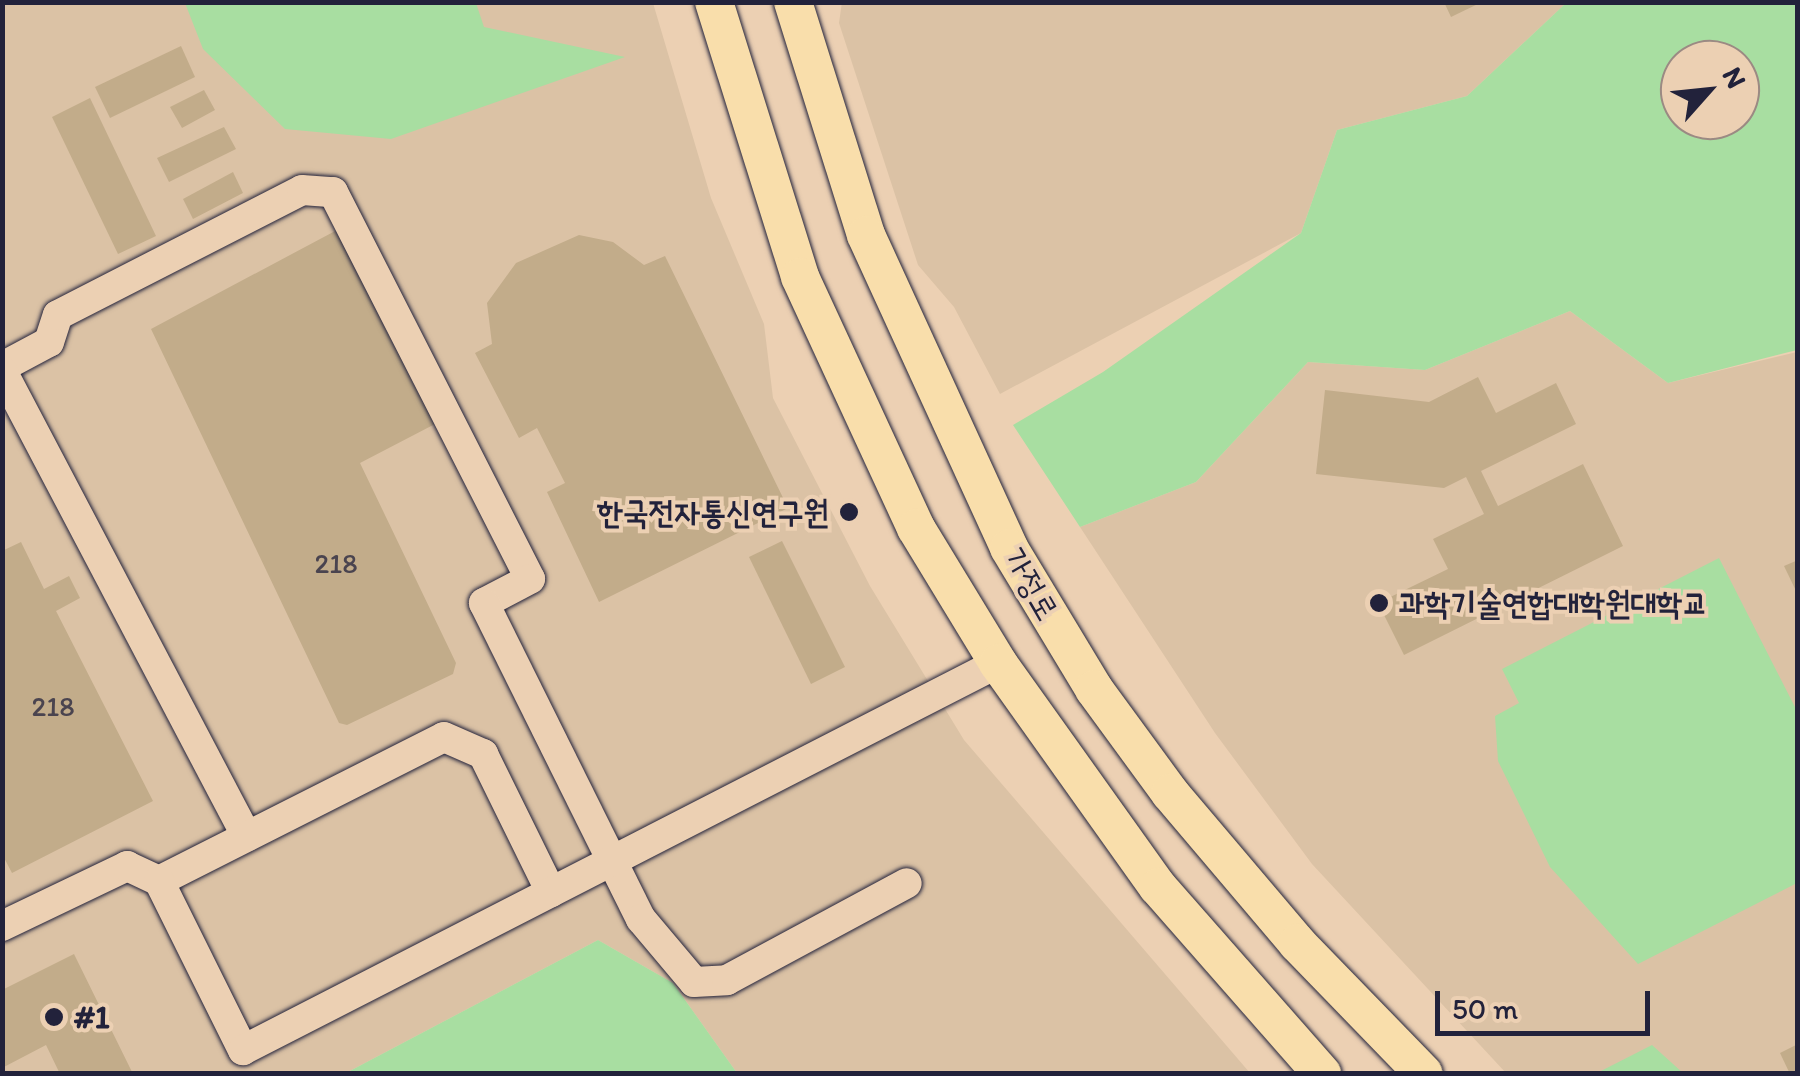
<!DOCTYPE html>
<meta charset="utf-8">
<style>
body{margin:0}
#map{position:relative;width:1800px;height:1076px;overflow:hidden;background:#ecd0b3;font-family:Itim,"Poor Story",sans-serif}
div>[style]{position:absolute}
.built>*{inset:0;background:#dbc2a5}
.green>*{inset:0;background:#a8dea1}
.building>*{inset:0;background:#c2ac8a}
.roads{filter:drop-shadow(0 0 2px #22223b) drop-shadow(0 0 2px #22223b)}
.minor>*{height:30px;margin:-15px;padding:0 15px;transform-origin:15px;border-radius:15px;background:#ecd0b3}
.major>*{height:38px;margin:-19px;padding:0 19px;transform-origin:19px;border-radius:19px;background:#f9deab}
.dots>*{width:28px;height:28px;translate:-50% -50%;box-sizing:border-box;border:5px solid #ecd0b3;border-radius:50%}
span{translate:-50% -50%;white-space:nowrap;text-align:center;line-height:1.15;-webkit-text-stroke:8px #ecd0b3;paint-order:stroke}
.number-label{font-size:28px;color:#4a444f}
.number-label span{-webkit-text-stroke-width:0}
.poi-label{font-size:32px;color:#22223b;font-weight:700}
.right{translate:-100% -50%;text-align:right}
.left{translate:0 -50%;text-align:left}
.street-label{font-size:32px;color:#22223b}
.frame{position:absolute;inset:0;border:5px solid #22223b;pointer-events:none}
.north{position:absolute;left:1660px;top:40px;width:100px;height:100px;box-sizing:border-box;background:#ecd0b3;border:2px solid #9b8a83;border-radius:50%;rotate:63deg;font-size:28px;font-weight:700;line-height:40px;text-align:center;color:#22223b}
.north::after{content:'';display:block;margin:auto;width:35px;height:45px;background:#22223b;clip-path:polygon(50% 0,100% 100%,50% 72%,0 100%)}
.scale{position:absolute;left:1435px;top:991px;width:215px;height:45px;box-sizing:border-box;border:5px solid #22223b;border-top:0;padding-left:12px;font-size:30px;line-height:35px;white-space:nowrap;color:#22223b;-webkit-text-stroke:8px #ecd0b3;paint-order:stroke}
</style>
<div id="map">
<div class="built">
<div style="clip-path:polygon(842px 2px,1566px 3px,1467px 96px,1337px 130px,1301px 233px,1000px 394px,954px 307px,918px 265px,839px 23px)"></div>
<div style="clip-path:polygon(2px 3px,653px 3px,711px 198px,764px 324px,773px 398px,870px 586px,964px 740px,1250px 1073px,737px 1073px,673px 983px,598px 940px,346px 1073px,3px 1073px)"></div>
<div style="clip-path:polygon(1570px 311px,1668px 383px,1797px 352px,1797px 1073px,1506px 1073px,1312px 864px,1215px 733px,1080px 527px,1196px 482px,1308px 362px,1425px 370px)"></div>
</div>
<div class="green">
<div style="clip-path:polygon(185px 3px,476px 3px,484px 27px,625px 57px,391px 139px,285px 129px,203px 49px)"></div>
<div style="clip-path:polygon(evenodd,1566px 3px,1797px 3px,1797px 350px,1668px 383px,1570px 311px,1425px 370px,1308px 362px,1196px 482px,1080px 527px,1013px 425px,1103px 372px,1301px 233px,1337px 130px,1467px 96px,1566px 3px,1680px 60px,1740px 60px,1740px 120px,1680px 120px,1680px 60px)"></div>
<div style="clip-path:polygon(1719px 558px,1797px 711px,1797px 883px,1638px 964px,1550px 867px,1498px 761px,1495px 716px,1519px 703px,1502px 669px)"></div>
<div style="clip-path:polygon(598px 940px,673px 983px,737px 1073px,346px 1073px)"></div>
<div style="clip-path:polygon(1652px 1045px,1683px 1073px,1597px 1073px)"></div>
</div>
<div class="building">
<div style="clip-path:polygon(1444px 2px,1482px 2px,1451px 17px)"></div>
<div style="clip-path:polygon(181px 46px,195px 77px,110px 118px,95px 87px)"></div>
<div style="clip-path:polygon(204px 90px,215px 110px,182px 128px,170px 107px)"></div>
<div style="clip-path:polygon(90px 98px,156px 236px,118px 254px,52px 117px)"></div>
<div style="clip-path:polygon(224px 127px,236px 149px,169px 182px,157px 158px)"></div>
<div style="clip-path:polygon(233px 172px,243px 193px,193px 219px,183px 199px)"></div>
<div style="clip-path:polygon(337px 230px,435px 424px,360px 463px,456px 663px,453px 674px,347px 725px,339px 723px,151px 329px)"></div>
<div style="clip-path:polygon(579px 235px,613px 242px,644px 265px,665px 256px,788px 508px,599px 602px,547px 492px,565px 483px,537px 428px,519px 438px,475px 353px,492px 344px,487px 303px,516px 263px)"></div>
<div style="clip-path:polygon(1478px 377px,1496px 413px,1556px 383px,1576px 424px,1481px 471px,1498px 506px,1583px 464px,1623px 546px,1404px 655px,1378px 603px,1448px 569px,1433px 539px,1484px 514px,1466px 477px,1444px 488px,1316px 474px,1325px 390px,1429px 402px)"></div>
<div style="clip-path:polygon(782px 541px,845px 667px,811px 684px,749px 557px)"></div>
<div style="clip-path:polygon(21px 542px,44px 589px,69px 576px,80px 598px,56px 611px,153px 801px,12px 873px,2px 854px,2px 551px)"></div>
<div style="clip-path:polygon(1798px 560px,1798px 595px,1784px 566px)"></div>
<div style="clip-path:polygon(74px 954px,133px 1074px,60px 1074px,46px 1045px,2px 1068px,2px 990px)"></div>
<div style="clip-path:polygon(1798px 1044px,1798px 1074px,1790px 1074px,1780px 1053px)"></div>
</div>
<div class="roads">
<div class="minor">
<div style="left:2px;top:367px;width:53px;rotate:-28deg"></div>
<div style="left:49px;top:342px;width:28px;rotate:-72deg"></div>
<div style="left:58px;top:315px;width:274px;rotate:-27.1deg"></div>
<div style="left:302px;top:190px;width:31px;rotate:4deg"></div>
<div style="left:333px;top:192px;width:434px;rotate:63deg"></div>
<div style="left:530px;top:579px;width:52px;rotate:152.4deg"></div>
<div style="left:484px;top:603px;width:353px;rotate:63.6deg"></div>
<div style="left:641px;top:919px;width:82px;rotate:49.9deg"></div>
<div style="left:694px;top:982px;width:33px;rotate:-3deg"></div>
<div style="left:727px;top:980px;width:204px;rotate:-28.3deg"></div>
<div style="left:2px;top:371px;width:526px;rotate:62.27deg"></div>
<div style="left:159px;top:881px;width:319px;rotate:-26.8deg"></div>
<div style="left:444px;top:737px;width:43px;rotate:23.6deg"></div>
<div style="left:483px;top:754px;width:154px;rotate:63.8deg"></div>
<div style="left:2px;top:926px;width:139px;rotate:-25.6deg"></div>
<div style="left:127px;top:866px;width:35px;rotate:25deg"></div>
<div style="left:159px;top:881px;width:189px;rotate:63.6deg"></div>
<div style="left:243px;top:1050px;width:848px;rotate:-27.14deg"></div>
</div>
<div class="major">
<div style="left:714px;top:2px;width:288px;rotate:72.6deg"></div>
<div style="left:800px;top:277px;width:277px;rotate:65.2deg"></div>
<div style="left:916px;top:528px;width:158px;rotate:58.7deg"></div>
<div style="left:998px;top:663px;width:275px;rotate:54.5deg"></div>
<div style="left:1158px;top:887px;width:249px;rotate:48.7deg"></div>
<div style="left:793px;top:2px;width:244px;rotate:72.6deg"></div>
<div style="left:866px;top:235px;width:344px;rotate:65.4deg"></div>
<div style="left:1009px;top:548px;width:165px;rotate:58.9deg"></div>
<div style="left:1094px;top:689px;width:129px;rotate:53.8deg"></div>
<div style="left:1170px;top:793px;width:197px;rotate:49.7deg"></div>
<div style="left:1297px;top:943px;width:182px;rotate:45.9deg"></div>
</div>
</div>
<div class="dots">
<div style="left:849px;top:512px;background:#22223b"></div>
<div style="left:1379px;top:603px;background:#22223b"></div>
<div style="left:54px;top:1017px;background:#22223b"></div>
</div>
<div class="number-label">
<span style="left:336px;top:563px">218</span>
<span style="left:53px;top:706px">218</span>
</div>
<div class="poi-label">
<span class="right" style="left:829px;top:512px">한국전자통신연구원</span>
<span class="left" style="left:1399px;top:603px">과학기술연합대학원대학교</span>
<span class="left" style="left:74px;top:1017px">#1</span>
</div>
<div class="street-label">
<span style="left:1031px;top:584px;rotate:60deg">가정로</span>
</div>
<div class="frame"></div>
<div class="north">N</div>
<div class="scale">50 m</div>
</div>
